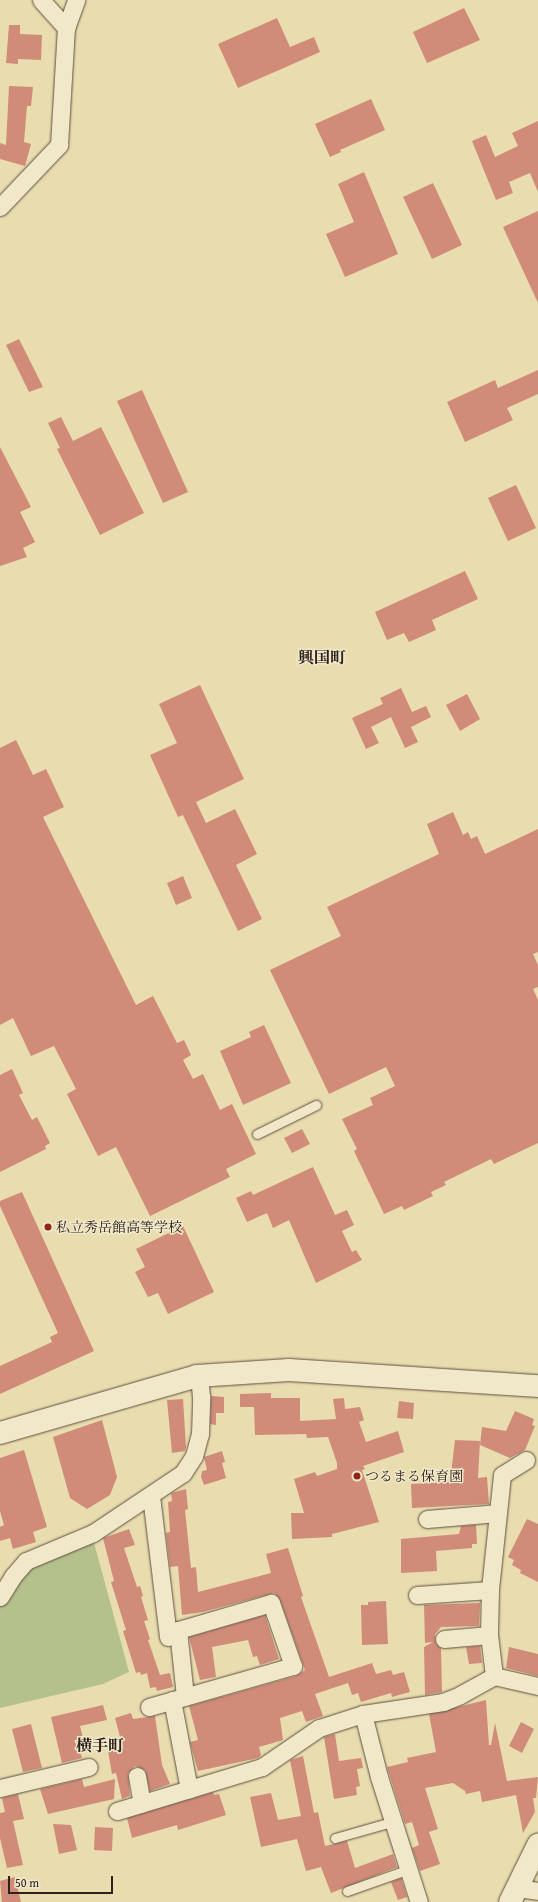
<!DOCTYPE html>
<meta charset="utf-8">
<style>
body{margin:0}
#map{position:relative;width:538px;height:1902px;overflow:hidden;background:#e9dcae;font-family:"Gentium Book Plus","Noto Serif JP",serif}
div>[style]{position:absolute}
.green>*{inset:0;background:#b4c18c}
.building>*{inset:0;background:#d08c79}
.roads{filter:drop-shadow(0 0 1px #5c5040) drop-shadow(0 0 1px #5c5040)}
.lane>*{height:9px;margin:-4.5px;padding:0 4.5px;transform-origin:4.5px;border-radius:4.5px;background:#f1e8ca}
.street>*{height:17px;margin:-8.5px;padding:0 8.5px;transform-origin:8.5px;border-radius:8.5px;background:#f1e8ca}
.secondary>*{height:22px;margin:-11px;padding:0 11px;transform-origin:11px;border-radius:11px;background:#f1e8ca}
.dots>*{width:11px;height:11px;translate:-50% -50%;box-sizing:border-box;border:2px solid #f1e8ca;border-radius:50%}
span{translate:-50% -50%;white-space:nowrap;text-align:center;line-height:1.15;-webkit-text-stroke:3px #f1e8ca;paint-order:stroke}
.poi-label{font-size:14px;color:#2d211c}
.left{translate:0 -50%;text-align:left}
.quarter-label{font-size:16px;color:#2d211c;font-weight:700}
.scale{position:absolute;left:8px;top:1876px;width:105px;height:18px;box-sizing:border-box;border:2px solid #2d211c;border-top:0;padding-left:5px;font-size:12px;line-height:14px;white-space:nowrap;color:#2d211c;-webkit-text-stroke:3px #f1e8ca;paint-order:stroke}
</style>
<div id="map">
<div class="green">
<div style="clip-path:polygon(93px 1539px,129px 1672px,103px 1684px,0 1708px,0 1598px,17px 1572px)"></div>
</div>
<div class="building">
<div style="clip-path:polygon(464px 8px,480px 40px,427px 63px,413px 32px)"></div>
<div style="clip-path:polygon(277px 18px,290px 47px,314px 37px,320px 52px,238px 88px,218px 44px)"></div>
<div style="clip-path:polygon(9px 25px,20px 25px,20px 34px,42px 35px,41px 60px,18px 59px,18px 64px,6px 63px)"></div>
<div style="clip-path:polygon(9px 86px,33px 87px,31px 106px,27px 106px,24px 142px,31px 144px,25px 166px,0 159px,0 143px,6px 145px)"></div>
<div style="clip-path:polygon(371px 99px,385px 130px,340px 150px,341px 152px,330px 157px,315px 124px)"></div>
<div style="clip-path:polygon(538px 121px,538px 192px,530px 173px,509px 182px,513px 193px,496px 200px,472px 141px,486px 135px,495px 157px,518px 146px,512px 133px)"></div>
<div style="clip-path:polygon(364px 172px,398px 254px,345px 277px,326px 234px,354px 222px,338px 184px)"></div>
<div style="clip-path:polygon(433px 183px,462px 245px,432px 259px,403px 197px)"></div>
<div style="clip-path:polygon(538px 211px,538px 303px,503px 227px)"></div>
<div style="clip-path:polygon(19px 339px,43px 387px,29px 392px,6px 345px)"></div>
<div style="clip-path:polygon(538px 370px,538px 394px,507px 408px,513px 420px,465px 442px,447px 402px,495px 380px,498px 388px)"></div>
<div style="clip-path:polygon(142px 390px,188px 492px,163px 503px,117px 401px)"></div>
<div style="clip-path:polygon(61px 417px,73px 441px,101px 427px,144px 513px,100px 535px,57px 449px,60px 448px,48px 423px)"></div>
<div style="clip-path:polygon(0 447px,31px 507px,20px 512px,35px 542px,23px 548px,27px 557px,0 566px)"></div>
<div style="clip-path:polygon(516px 485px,536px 528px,508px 541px,488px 498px)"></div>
<div style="clip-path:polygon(465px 571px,478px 599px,432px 620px,436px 630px,409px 642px,404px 633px,387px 640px,375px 612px)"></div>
<div style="clip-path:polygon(200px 685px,244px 779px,196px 802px,206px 823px,235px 809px,257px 854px,236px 865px,262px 919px,238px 931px,183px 815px,178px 817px,150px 755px,177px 743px,159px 704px)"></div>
<div style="clip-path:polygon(401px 688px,412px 712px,426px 706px,431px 717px,411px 727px,418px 742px,405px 748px,391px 717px,371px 727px,379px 743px,366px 749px,352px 718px,383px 704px,380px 698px)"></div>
<div style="clip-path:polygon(467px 694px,480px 719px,460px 731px,446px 705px)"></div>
<div style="clip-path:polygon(16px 740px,33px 775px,46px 769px,64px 807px,43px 817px,136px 1005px,153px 996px,177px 1043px,184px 1040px,191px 1055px,183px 1060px,193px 1079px,203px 1074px,220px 1110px,232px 1104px,256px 1154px,226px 1169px,230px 1177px,150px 1216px,116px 1147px,98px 1156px,67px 1094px,76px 1089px,54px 1046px,31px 1056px,13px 1018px,0 1025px,0 748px)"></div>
<div style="clip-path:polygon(453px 812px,463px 835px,468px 832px,471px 839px,477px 836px,485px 854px,538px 829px,538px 952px,533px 954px,538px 965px,538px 987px,533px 989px,538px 1000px,538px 1143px,494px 1164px,491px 1159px,444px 1182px,446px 1185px,431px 1192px,433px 1196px,404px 1210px,402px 1206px,384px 1214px,354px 1151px,357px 1149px,342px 1119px,373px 1105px,370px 1098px,395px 1086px,386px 1067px,329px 1094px,270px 970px,341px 936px,327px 907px,439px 854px,427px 824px)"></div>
<div style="clip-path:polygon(183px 876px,192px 898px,176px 905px,167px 883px)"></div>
<div style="clip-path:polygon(264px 1025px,291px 1083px,243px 1105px,220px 1051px,251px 1037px,249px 1032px)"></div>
<div style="clip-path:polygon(12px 1069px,23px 1093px,19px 1095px,32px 1120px,37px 1117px,50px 1143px,45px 1146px,46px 1149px,0 1172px,0 1075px)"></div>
<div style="clip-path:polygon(302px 1129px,310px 1144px,292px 1153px,284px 1138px)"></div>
<div style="clip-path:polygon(313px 1167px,335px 1215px,347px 1210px,354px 1225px,342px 1231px,352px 1252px,356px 1250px,362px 1260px,316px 1283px,289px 1220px,273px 1228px,267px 1213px,247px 1222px,236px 1198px,251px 1191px,253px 1195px)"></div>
<div style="clip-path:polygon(22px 1192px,94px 1351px,0 1394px,0 1366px,52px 1342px,50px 1337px,58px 1333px,0 1206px,0 1201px)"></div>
<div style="clip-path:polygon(183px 1226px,214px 1292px,168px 1314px,158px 1293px,148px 1297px,135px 1272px,145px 1267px,136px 1249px)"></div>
<div style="clip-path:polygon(271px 1393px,271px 1398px,300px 1398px,300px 1421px,336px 1419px,333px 1399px,344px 1398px,345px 1409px,360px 1407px,364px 1420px,359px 1422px,366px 1442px,398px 1431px,404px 1452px,363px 1466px,365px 1469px,362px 1470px,379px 1522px,332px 1534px,332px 1537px,292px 1539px,291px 1513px,304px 1513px,294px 1479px,315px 1472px,317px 1476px,337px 1469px,337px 1463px,328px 1437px,307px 1438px,306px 1434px,255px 1435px,254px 1407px,240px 1407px,240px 1394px)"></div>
<div style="clip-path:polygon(211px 1396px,224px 1397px,224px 1413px,216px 1413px,216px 1425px,210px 1424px)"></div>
<div style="clip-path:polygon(183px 1399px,186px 1447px,185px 1451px,172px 1453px,167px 1400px)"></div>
<div style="clip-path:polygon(399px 1401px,414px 1403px,413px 1419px,397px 1418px)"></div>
<div style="clip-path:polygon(515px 1411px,534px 1419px,532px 1425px,535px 1426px,525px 1450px,510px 1458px,480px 1445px,482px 1427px,506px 1431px)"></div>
<div style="clip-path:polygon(102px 1420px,117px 1477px,110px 1495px,87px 1509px,70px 1498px,53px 1437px)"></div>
<div style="clip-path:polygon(455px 1440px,480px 1441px,478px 1478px,487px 1477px,489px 1504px,412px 1508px,411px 1484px,450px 1482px)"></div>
<div style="clip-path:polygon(24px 1450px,47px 1527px,33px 1532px,36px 1542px,13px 1549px,10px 1538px,0 1541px,0 1527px,4px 1525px,0 1511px,0 1458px)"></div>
<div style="clip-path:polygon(222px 1451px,225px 1462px,222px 1463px,226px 1478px,204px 1485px,201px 1477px,202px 1471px,207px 1470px,204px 1457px)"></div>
<div style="clip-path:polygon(186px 1489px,188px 1509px,185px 1510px,191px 1568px,196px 1567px,198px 1592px,271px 1573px,266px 1554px,288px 1548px,303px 1596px,301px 1597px,329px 1677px,372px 1663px,376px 1674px,391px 1670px,393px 1675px,404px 1672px,410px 1692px,392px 1697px,391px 1693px,361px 1702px,358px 1693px,352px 1695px,348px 1683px,315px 1694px,323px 1716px,306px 1722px,302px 1711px,280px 1718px,283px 1740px,259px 1747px,261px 1755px,258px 1758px,198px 1771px,190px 1742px,198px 1740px,189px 1706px,296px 1676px,305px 1670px,280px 1600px,274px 1593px,203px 1612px,182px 1615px,178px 1566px,170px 1567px,166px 1533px,170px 1532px,168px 1502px,172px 1501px,171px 1493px)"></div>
<div style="clip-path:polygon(527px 1519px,538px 1524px,538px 1582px,520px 1573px,521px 1570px,512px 1565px,514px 1560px,508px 1557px)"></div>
<div style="clip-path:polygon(476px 1525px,477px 1544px,472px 1544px,472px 1548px,436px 1551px,437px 1571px,401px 1573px,401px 1539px,459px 1534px,461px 1526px)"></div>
<div style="clip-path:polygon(129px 1529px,135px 1545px,124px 1548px,137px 1587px,140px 1586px,143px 1596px,141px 1597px,148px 1620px,144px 1621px,150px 1639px,148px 1640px,160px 1675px,170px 1673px,173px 1687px,157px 1691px,156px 1687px,150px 1688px,147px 1673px,141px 1675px,140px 1672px,136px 1673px,123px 1631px,126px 1630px,111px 1582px,114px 1581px,103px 1538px)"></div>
<div style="clip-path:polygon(386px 1601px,388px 1644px,362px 1645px,361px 1605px,368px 1605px,368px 1602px)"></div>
<div style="clip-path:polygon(480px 1603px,479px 1626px,441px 1627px,435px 1634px,436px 1644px,441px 1648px,442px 1692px,425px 1695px,424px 1647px,433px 1642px,425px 1643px,424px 1605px)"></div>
<div style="clip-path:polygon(265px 1615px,279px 1659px,260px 1665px,257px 1656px,253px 1657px,248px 1640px,212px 1647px,216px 1677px,200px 1680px,189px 1637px)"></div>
<div style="clip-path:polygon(480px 1646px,482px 1663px,469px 1664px,466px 1647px)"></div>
<div style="clip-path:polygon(509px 1647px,538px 1654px,538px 1676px,506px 1668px)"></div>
<div style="clip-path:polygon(486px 1700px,489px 1745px,491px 1745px,495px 1723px,507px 1781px,538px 1777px,536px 1798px,533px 1798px,535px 1812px,523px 1833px,516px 1795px,482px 1802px,480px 1791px,466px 1794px,465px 1791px,453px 1783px,425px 1788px,438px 1829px,429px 1832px,440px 1864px,420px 1871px,412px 1848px,419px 1845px,412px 1822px,405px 1824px,387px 1767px,408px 1762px,407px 1758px,436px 1752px,429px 1714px)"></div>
<div style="clip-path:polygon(103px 1705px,107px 1720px,80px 1726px,84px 1742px,78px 1744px,82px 1758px,62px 1763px,51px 1717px)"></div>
<div style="clip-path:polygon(131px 1713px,133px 1719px,155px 1716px,162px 1765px,170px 1784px,150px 1791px,145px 1770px,135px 1766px,128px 1773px,130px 1796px,122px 1799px,116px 1773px,112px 1774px,108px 1751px,123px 1748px,115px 1718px)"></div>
<div style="clip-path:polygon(521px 1722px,534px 1729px,522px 1753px,509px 1746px)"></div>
<div style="clip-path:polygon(31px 1724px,42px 1768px,23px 1772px,12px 1729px)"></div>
<div style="clip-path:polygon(335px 1734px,339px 1761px,361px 1758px,363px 1768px,357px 1769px,360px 1786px,356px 1787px,357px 1795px,334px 1799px,324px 1737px)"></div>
<div style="clip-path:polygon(303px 1756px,314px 1813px,318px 1812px,325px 1846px,347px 1841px,355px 1868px,393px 1854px,397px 1867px,331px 1893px,321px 1867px,306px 1871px,297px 1839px,261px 1847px,250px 1797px,271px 1793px,278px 1820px,301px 1816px,290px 1760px)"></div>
<div style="clip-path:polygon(82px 1779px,84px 1787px,115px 1779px,114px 1799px,48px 1814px,40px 1789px)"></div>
<div style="clip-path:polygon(213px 1792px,214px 1795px,219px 1794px,226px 1815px,178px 1830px,177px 1825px,132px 1838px,127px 1818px)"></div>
<div style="clip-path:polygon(18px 1794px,24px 1819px,13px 1821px,23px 1865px,7px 1868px,0 1838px,0 1813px,5px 1812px,2px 1798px)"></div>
<div style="clip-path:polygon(53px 1824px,71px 1825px,77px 1850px,59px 1854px)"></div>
<div style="clip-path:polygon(95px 1827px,113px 1828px,112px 1851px,94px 1850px)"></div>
<div style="clip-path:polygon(15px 1877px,21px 1902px,2px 1902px,0 1881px)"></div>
<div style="clip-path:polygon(401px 1878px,407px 1897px,398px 1900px,391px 1882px)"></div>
</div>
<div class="roads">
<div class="lane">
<div style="left:257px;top:1134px;width:66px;rotate:-26.2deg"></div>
<div style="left:335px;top:1838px;width:62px;rotate:-15.8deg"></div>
<div style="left:347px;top:1891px;width:66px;rotate:-19.5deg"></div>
</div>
<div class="street">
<div style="left:41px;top:0;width:38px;rotate:48deg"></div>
<div style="left:0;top:207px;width:86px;rotate:-46.4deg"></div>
<div style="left:59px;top:145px;width:117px;rotate:-86.6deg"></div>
<div style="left:66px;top:28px;width:30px;rotate:-70deg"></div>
<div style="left:526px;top:1460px;width:28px;rotate:148deg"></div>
<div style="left:502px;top:1475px;width:116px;rotate:96deg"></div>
<div style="left:490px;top:1590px;width:45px;rotate:91.3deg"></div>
<div style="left:489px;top:1635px;width:41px;rotate:83deg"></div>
<div style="left:494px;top:1676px;width:45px;rotate:12.8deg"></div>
<div style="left:151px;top:1496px;width:142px;rotate:83.1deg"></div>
<div style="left:427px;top:1519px;width:71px;rotate:-4.8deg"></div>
<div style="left:417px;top:1595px;width:73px;rotate:-3.9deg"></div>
<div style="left:0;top:1597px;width:25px;rotate:-58deg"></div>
<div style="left:13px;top:1576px;width:20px;rotate:-49deg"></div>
<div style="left:26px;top:1561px;width:73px;rotate:-22.7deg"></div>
<div style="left:93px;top:1533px;width:108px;rotate:-33.7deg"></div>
<div style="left:183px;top:1473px;width:20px;rotate:-57deg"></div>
<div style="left:194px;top:1456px;width:23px;rotate:-75deg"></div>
<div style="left:200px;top:1434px;width:37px;rotate:-88deg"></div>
<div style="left:201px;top:1397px;width:21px;rotate:-95deg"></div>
<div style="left:444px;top:1639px;width:45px;rotate:-5.1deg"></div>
<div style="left:172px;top:1700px;width:91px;rotate:79.2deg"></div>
<div style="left:149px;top:1707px;width:150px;rotate:-15.9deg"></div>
<div style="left:293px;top:1666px;width:67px;rotate:-109.2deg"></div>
<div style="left:271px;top:1603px;width:97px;rotate:163.8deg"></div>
<div style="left:178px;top:1630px;width:67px;rotate:84deg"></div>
<div style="left:363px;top:1714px;width:65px;rotate:75.7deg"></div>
<div style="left:379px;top:1777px;width:131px;rotate:72.3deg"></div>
<div style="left:137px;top:1776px;width:28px;rotate:80deg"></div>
<div style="left:0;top:1788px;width:91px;rotate:-13.3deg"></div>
<div style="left:117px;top:1811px;width:152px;rotate:-16.9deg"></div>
<div style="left:262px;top:1767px;width:69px;rotate:-34.4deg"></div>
<div style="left:319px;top:1728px;width:46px;rotate:-17.7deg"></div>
<div style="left:363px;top:1714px;width:81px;rotate:-8.5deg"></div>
<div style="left:443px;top:1702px;width:18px;rotate:-22deg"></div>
<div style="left:460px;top:1695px;width:39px;rotate:-29deg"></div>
<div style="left:517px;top:1888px;width:21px;rotate:8deg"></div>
</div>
<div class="secondary">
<div style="left:0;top:1433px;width:205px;rotate:-16.1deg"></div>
<div style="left:197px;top:1376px;width:92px;rotate:-3.7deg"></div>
<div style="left:289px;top:1370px;width:250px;rotate:3.7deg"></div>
<div style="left:510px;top:1902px;width:64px;rotate:-63.8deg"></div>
</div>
</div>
<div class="dots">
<div style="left:48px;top:1227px;background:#8f2418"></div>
<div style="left:357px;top:1476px;background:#8f2418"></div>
</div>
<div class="poi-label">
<span class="left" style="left:56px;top:1227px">私立秀岳館高等学校</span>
<span class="left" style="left:365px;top:1476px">つるまる保育園</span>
</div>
<div class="quarter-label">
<span style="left:322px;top:657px">興国町</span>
<span style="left:100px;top:1745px">横手町</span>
</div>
<div class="scale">50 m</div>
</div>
